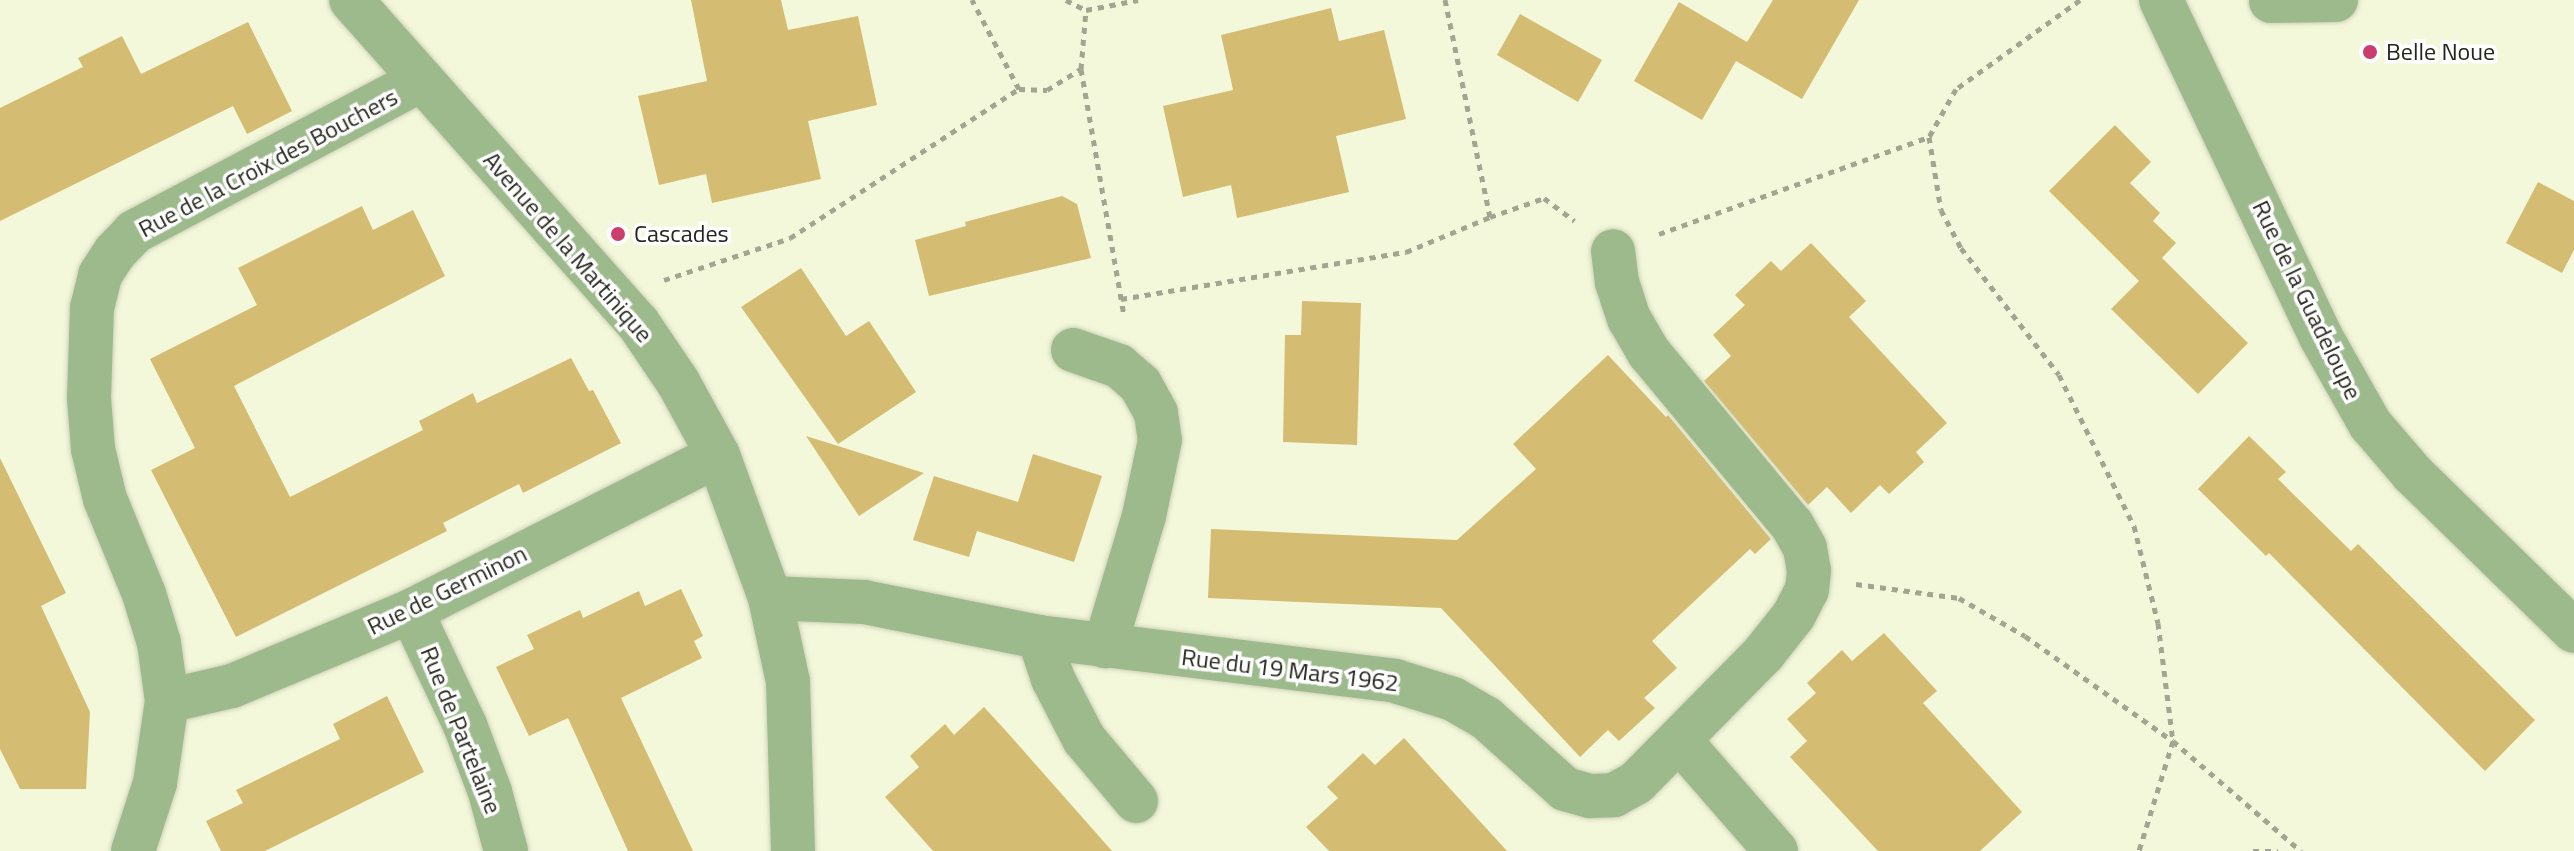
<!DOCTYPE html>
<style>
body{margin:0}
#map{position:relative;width:2574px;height:851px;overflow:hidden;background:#f4f8db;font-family:"Titillium Web",sans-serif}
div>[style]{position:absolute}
.building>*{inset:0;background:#d4bc72}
.path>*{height:5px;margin-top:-2.5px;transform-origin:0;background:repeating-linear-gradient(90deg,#a2a58f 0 6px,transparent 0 12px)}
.roads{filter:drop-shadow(0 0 2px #cfd2b8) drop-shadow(0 0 2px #cfd2b8)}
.minor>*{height:44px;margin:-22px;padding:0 22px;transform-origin:22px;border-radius:22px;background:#9dba8d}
.dots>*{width:22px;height:22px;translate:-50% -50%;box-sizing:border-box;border:4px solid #fff;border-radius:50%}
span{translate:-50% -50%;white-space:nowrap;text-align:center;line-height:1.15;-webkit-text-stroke:7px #fff;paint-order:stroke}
.poi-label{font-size:24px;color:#24251b}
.left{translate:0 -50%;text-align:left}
.street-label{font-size:24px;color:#24251b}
</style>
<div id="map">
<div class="building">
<div style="clip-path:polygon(691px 0,781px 0,788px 30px,858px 16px,877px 105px,808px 121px,821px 179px,712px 203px,706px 174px,659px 185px,638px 96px,707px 81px)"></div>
<div style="clip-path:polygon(1773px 0,1859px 0,1802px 99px,1736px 61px,1702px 120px,1634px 81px,1679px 2px,1747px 42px)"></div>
<div style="clip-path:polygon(1331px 8px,1339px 41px,1384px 30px,1406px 119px,1336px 136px,1349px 192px,1237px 218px,1231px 185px,1183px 197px,1163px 106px,1233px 90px,1221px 35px)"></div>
<div style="clip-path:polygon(1520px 14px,1602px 60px,1578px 102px,1497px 55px)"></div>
<div style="clip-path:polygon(248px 22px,292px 111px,247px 134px,233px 106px,0 221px,0 108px,83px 67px,78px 58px,122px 36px,141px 74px)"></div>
<div style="clip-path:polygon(2115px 125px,2151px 162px,2130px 183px,2160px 213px,2153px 221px,2176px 243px,2162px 258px,2248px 343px,2198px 394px,2111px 309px,2139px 281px,2049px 191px)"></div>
<div style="clip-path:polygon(2538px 182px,2574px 201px,2574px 250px,2562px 273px,2506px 243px)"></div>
<div style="clip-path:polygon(1062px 196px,1077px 204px,1091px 258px,929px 296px,915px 240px,966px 226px,965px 222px)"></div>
<div style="clip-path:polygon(362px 206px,373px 230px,413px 210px,445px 276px,234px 386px,290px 497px,423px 430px,419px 421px,473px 393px,477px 403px,571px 358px,589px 391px,593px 390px,621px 443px,523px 493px,519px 484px,443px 523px,447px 531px,236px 637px,151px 470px,195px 448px,150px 359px,257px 305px,238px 268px)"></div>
<div style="clip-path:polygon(1811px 243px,1866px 301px,1849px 317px,1947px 423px,1916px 452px,1924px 462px,1889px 494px,1880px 485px,1851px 513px,1827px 487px,1808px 505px,1704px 381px,1731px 356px,1713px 335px,1745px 305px,1735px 295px,1771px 261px,1781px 271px)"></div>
<div style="clip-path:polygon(801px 268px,846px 336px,869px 321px,916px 392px,838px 444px,741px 307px)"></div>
<div style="clip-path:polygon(1302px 301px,1361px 303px,1357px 445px,1283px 442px,1285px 335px,1301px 335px)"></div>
<div style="clip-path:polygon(1608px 355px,1666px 417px,1668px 415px,1771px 539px,1755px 554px,1750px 549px,1652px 641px,1677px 668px,1644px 698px,1655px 708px,1619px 741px,1608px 730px,1580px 757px,1441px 608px,1208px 598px,1211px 529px,1457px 540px,1536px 469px,1513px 444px)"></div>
<div style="clip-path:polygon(806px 436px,924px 473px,859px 516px)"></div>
<div style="clip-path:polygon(2249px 436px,2286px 472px,2278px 479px,2351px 551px,2358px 544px,2535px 720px,2485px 771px,2269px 553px,2266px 556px,2198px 489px)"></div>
<div style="clip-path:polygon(1033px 454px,1102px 476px,1074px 562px,977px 531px,969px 557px,913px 540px,934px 476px,1018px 502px)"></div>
<div style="clip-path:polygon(0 458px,66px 593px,41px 606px,90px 712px,86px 789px,20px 789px,0 749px)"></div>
<div style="clip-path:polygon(681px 589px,703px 636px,694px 641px,702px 658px,621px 698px,693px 851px,628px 851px,568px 718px,529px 736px,496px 667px,534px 649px,527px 635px,580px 610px,583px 618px,639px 591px,645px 606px)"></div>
<div style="clip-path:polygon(1884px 633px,1937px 691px,1923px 703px,2022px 812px,1980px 851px,1878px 851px,1790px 757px,1807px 741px,1787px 719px,1816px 693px,1807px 683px,1842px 650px,1852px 661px)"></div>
<div style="clip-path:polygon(387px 696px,424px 772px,265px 851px,221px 851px,206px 821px,243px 803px,236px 790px,340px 739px,333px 724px)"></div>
<div style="clip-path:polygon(984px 707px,1006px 731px,1112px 851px,933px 851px,885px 797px,919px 767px,910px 756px,945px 724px,954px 735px)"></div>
<div style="clip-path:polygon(1404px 738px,1423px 759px,1507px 851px,1329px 851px,1306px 827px,1338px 798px,1327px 787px,1363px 753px,1375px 765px)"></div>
</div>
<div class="path">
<div style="left:1066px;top:0;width:22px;rotate:27deg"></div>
<div style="left:1086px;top:10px;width:53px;rotate:-10.9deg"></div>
<div style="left:2080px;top:0;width:153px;rotate:144.3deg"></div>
<div style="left:1956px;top:89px;width:55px;rotate:119.4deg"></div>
<div style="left:1929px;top:137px;width:74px;rotate:80.7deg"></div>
<div style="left:1941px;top:210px;width:43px;rotate:62.2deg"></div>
<div style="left:1961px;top:248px;width:160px;rotate:52.3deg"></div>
<div style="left:2059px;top:375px;width:169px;rotate:63.6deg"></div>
<div style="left:2134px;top:526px;width:100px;rotate:76.1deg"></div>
<div style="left:2158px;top:623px;width:119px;rotate:82.8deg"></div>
<div style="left:2173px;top:741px;width:115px;rotate:107.2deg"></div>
<div style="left:1081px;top:69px;width:251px;rotate:80.1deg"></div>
<div style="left:1019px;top:89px;width:28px;rotate:2deg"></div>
<div style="left:1047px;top:90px;width:40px;rotate:-32deg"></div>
<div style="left:1081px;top:69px;width:59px;rotate:-85.2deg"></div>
<div style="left:1490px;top:217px;width:57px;rotate:-19.4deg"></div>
<div style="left:1544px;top:198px;width:38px;rotate:37deg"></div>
<div style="left:1659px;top:234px;width:287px;rotate:-19.8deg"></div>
<div style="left:664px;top:280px;width:133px;rotate:-18.4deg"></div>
<div style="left:790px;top:238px;width:273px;rotate:-33.1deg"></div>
<div style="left:1019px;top:89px;width:101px;rotate:-117.8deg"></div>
<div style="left:1121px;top:299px;width:289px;rotate:-9.4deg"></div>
<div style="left:1406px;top:252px;width:91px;rotate:-22.6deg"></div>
<div style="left:1490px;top:217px;width:222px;rotate:-101.7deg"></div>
<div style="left:1856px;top:584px;width:104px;rotate:7.7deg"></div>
<div style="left:1959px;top:598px;width:76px;rotate:29.9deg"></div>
<div style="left:2025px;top:636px;width:181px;rotate:35.4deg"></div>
<div style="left:2173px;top:741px;width:169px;rotate:40.7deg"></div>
<div style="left:2253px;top:851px;width:25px"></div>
</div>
<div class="roads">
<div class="minor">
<div style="left:351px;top:0;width:432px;rotate:48.4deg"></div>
<div style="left:638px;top:323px;width:71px;rotate:55.9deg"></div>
<div style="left:678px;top:382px;width:83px;rotate:61.3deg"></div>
<div style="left:718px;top:455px;width:152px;rotate:70deg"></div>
<div style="left:770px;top:598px;width:86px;rotate:77.9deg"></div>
<div style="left:788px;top:682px;width:169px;rotate:88.3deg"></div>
<div style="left:2161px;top:0;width:373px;rotate:64.6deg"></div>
<div style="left:2321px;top:337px;width:100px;rotate:60.6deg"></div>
<div style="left:2370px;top:424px;width:65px;rotate:49.4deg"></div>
<div style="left:2412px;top:473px;width:226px;rotate:44.3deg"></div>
<div style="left:2271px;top:1px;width:65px;rotate:-0.9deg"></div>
<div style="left:1073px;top:350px;width:49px;rotate:19.2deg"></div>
<div style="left:1119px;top:366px;width:28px;rotate:41deg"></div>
<div style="left:1140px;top:384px;width:33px;rotate:61deg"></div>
<div style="left:1156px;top:413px;width:27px;rotate:82deg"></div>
<div style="left:1160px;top:440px;width:78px;rotate:101.9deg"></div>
<div style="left:1144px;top:516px;width:136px;rotate:106.7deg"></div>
<div style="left:770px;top:598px;width:94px;rotate:2.4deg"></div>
<div style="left:864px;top:602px;width:178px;rotate:11.3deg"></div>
<div style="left:1039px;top:637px;width:359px;rotate:7deg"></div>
<div style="left:1395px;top:681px;width:61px;rotate:17.2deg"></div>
<div style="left:1453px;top:699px;width:38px;rotate:30deg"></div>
<div style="left:1486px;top:718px;width:106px;rotate:41.9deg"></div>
<div style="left:1565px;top:789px;width:26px;rotate:16deg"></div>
<div style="left:1590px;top:796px;width:24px;rotate:-2deg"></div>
<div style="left:1614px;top:795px;width:26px;rotate:-29deg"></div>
<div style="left:1637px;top:782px;width:181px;rotate:-45.4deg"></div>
<div style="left:1764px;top:653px;width:48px;rotate:-51.7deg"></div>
<div style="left:1794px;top:615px;width:28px;rotate:-63deg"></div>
<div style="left:1807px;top:590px;width:19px;rotate:-84deg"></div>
<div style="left:1809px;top:571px;width:23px;rotate:-100deg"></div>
<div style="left:1805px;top:548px;width:26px;rotate:-119deg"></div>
<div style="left:1792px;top:525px;width:224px;rotate:-129.7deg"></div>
<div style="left:1649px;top:353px;width:39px;rotate:-120deg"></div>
<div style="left:1629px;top:319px;width:38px;rotate:-108deg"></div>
<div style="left:1617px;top:283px;width:32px;rotate:-97deg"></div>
<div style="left:411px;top:611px;width:126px;rotate:64.7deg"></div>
<div style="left:465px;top:725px;width:72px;rotate:69.5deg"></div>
<div style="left:490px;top:792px;width:61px;rotate:74.8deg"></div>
<div style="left:1039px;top:637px;width:44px;rotate:71.6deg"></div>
<div style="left:1053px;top:679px;width:68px;rotate:62.7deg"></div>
<div style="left:1084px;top:739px;width:81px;rotate:50deg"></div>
<div style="left:167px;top:701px;width:67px;rotate:-13deg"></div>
<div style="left:232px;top:686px;width:194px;rotate:-22.7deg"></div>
<div style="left:411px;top:611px;width:344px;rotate:-26.9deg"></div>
<div style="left:1680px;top:741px;width:146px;rotate:48.9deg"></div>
<div style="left:133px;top:851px;width:71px;rotate:-72.1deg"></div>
<div style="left:155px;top:783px;width:83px;rotate:-81.7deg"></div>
<div style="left:167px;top:701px;width:59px;rotate:-97.9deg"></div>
<div style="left:159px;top:643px;width:51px;rotate:-107deg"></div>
<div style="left:144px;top:594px;width:103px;rotate:-112.3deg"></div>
<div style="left:105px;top:499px;width:51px;rotate:-103.5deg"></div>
<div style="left:93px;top:449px;width:51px;rotate:-94.5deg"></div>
<div style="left:89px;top:398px;width:90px;rotate:-88.1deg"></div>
<div style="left:92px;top:308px;width:34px;rotate:-76deg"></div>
<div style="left:100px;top:275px;width:27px;rotate:-57deg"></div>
<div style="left:115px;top:252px;width:28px;rotate:-46deg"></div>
<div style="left:134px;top:232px;width:325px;rotate:-27.9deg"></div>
</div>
</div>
<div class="dots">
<div style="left:2370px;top:52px;background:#ca3d6c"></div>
<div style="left:618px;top:234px;background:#ca3d6c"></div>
</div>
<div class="poi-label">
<span class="left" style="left:2386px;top:52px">Belle Noue</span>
<span class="left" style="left:634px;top:234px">Cascades</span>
</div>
<div class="street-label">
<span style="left:268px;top:163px;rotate:-28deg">Rue de la Croix des Bouchers</span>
<span style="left:568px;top:247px;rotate:49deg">Avenue de la Martinique</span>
<span style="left:2307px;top:300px;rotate:64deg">Rue de la Guadeloupe</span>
<span style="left:447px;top:590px;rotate:-26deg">Rue de Germinon</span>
<span style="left:1290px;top:670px;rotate:7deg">Rue du 19 Mars 1962</span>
<span style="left:461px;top:730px;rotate:68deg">Rue de Partelaine</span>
</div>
</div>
